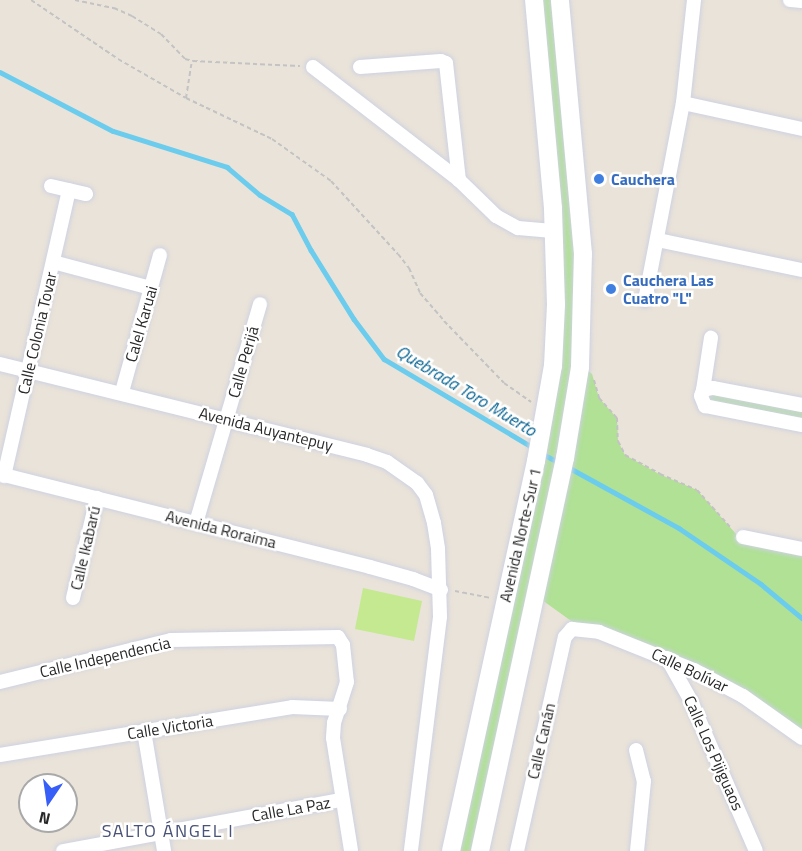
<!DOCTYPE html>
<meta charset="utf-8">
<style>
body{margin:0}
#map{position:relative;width:802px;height:851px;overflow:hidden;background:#eae3d9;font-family:"Titillium Web",sans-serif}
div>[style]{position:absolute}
.green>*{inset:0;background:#b0e195}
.pitch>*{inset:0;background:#c4e991}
.stream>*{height:4.5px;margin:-2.25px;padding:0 2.25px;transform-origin:2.25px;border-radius:2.25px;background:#6bcced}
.path>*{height:2px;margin-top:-1px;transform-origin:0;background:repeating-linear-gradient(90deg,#c3c3c3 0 4.5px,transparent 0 7.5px)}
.roads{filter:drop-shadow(0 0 2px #ced2e1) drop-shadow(0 0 2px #ced2e1)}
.street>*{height:14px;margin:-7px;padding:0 7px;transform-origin:7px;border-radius:7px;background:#fff}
.secondary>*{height:18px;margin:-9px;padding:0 9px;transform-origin:9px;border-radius:9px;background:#fff}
.dots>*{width:16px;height:16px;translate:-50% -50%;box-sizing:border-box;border:3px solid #fff;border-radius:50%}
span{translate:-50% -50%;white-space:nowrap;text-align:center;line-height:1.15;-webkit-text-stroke:5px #fff;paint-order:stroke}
.shop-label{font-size:16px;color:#366cbe;font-weight:700}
.left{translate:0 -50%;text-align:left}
.street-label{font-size:16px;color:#282828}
.water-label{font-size:18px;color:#0e6895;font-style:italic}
.neighbourhood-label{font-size:18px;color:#495277;letter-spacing:1.5px}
.north{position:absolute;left:18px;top:773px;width:60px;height:60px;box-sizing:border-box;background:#fff;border:2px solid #a9a9a9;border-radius:50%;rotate:193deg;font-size:16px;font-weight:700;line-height:24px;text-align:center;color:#282828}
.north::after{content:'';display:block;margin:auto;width:21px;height:27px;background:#385ef8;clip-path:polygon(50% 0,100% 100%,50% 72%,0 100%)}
</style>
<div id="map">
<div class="green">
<div style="clip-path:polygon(534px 0,560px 0,586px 369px,592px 374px,599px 398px,617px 418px,618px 441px,625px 455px,659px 474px,697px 490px,737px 535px,802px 549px,802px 738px,743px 696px,581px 628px,535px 595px,480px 851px,451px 851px,553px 366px)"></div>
<div style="clip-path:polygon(703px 390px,802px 405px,802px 425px,705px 406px)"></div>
</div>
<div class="pitch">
<div style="clip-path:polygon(363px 588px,422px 601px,414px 641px,355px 629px)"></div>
</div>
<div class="stream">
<div style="left:0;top:72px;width:127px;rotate:27.6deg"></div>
<div style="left:113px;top:131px;width:120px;rotate:17.5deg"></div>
<div style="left:227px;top:167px;width:43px;rotate:40.3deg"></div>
<div style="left:260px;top:195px;width:37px;rotate:31deg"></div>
<div style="left:292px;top:214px;width:41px;rotate:62.2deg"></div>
<div style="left:311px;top:250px;width:81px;rotate:58.1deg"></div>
<div style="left:354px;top:319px;width:50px;rotate:53.1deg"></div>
<div style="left:384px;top:359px;width:174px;rotate:30.7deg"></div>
<div style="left:541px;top:453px;width:21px;rotate:28deg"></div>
<div style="left:568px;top:467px;width:127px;rotate:28.8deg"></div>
<div style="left:679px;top:528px;width:99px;rotate:34.3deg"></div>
<div style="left:761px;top:584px;width:53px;rotate:39.7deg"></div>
</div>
<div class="path">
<div style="left:31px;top:0;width:105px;rotate:34.1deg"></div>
<div style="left:118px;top:59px;width:78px;rotate:29.8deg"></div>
<div style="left:186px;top:98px;width:95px;rotate:25.5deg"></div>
<div style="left:272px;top:139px;width:72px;rotate:35.4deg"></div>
<div style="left:331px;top:181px;width:99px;rotate:47.5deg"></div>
<div style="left:398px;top:254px;width:18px;rotate:52deg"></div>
<div style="left:409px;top:268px;width:27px;rotate:66deg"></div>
<div style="left:420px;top:293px;width:37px;rotate:49deg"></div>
<div style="left:444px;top:321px;width:86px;rotate:45.9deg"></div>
<div style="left:504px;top:383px;width:33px;rotate:35deg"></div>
<div style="left:75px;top:0;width:40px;rotate:12deg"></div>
<div style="left:114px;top:8px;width:20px;rotate:24deg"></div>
<div style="left:132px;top:16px;width:34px;rotate:32deg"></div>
<div style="left:161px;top:34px;width:35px;rotate:46deg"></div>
<div style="left:185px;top:59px;width:8px;rotate:14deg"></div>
<div style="left:193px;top:61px;width:107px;rotate:2.7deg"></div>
<div style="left:186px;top:98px;width:36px;rotate:-81deg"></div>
<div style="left:594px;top:380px;width:19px;rotate:74deg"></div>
<div style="left:599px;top:398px;width:27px;rotate:48deg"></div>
<div style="left:617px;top:418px;width:23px;rotate:88deg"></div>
<div style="left:618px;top:441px;width:16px;rotate:63deg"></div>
<div style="left:625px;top:455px;width:40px;rotate:28deg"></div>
<div style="left:660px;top:474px;width:40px;rotate:23.4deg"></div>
<div style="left:697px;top:490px;width:51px;rotate:48.2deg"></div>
<div style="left:455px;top:591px;width:36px;rotate:11deg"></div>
</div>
<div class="roads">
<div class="street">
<div style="left:790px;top:0;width:12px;rotate:5deg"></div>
<div style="left:313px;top:67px;width:185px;rotate:37.7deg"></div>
<div style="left:459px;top:180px;width:52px;rotate:44.2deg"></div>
<div style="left:496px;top:216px;width:25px;rotate:29deg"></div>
<div style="left:518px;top:228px;width:35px;rotate:5deg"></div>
<div style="left:360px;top:67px;width:81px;rotate:-4.2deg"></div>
<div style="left:441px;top:61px;width:5px;rotate:22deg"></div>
<div style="left:446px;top:63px;width:118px;rotate:83.7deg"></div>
<div style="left:683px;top:103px;width:122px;rotate:12.3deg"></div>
<div style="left:51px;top:186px;width:36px;rotate:13deg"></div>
<div style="left:658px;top:240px;width:147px;rotate:11.8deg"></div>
<div style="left:53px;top:262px;width:101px;rotate:14.9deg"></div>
<div style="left:645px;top:300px;width:201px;rotate:-79.1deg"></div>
<div style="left:683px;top:103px;width:104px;rotate:-83.9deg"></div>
<div style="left:0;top:364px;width:378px;rotate:13.9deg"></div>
<div style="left:367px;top:455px;width:21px;rotate:19deg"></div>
<div style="left:387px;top:462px;width:37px;rotate:35deg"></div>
<div style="left:417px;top:483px;width:15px;rotate:53deg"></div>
<div style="left:426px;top:495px;width:29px;rotate:74deg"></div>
<div style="left:434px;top:523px;width:26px;rotate:81deg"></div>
<div style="left:438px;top:549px;width:68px;rotate:88.3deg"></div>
<div style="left:440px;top:617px;width:236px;rotate:97.1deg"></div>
<div style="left:703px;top:390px;width:53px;rotate:-81.3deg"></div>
<div style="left:122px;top:392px;width:142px;rotate:-74.5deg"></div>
<div style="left:802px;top:405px;width:91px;rotate:-169.2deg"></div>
<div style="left:713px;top:388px;width:10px;rotate:169deg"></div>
<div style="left:703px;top:390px;width:6px;rotate:108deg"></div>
<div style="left:701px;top:396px;width:11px;rotate:68deg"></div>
<div style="left:705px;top:406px;width:99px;rotate:11.1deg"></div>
<div style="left:0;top:474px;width:382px;rotate:14.1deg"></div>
<div style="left:370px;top:567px;width:45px;rotate:15.6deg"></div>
<div style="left:413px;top:579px;width:30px;rotate:21deg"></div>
<div style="left:4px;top:476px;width:293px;rotate:-77.2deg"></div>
<div style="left:196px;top:523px;width:228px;rotate:-73.7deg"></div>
<div style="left:743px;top:537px;width:60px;rotate:11.5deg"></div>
<div style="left:73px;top:598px;width:103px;rotate:-76.5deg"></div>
<div style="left:667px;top:658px;width:49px;rotate:60.8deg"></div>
<div style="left:691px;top:701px;width:163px;rotate:66.6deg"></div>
<div style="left:0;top:682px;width:176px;rotate:-13.8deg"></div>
<div style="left:171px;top:640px;width:167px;rotate:-1deg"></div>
<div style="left:338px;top:637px;width:9px;rotate:58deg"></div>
<div style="left:343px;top:645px;width:37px;rotate:84deg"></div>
<div style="left:347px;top:682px;width:43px;rotate:107.6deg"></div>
<div style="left:334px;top:723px;width:15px;rotate:94deg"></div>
<div style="left:333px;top:738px;width:114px;rotate:80.9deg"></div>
<div style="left:144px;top:731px;width:122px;rotate:80.5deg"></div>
<div style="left:636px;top:750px;width:32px;rotate:76deg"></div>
<div style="left:644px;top:781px;width:70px;rotate:95.7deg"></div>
<div style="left:0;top:755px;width:296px;rotate:-9.3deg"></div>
<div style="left:292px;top:707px;width:48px;rotate:2.4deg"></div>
<div style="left:63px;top:851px;width:284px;rotate:-10.4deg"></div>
<div style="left:517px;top:851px;width:219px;rotate:-77.4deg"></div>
<div style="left:565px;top:637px;width:11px;rotate:-49deg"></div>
<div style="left:572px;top:629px;width:27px;rotate:6deg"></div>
<div style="left:599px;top:632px;width:102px;rotate:21.8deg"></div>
<div style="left:694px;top:670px;width:55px;rotate:28deg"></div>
<div style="left:743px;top:696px;width:72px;rotate:35.4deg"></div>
</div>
<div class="secondary">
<div style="left:451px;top:851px;width:399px;rotate:-77.7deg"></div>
<div style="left:536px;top:461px;width:97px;rotate:-79.9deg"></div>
<div style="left:553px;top:366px;width:61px;rotate:-87.2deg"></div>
<div style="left:556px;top:305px;width:97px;rotate:-91.8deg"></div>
<div style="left:553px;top:208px;width:209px;rotate:-95.2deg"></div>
<div style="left:480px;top:851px;width:402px;rotate:-77.8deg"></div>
<div style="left:565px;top:458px;width:92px;rotate:-80.6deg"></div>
<div style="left:580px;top:367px;width:113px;rotate:-88.5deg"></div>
<div style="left:583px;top:254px;width:255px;rotate:-95.2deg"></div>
</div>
</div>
<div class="dots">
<div style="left:599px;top:179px;background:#3f7fe0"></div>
<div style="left:611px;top:289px;background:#3f7fe0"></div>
</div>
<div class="shop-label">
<span class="left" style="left:611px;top:179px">Cauchera</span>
<span class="left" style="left:623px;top:289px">Cauchera Las<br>Cuatro "L"</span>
</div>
<div class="street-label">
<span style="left:141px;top:324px;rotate:-74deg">Calel Karuai</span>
<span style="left:37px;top:333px;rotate:-77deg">Calle Colonia Tovar</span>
<span style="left:243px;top:362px;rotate:-74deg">Calle Perijá</span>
<span style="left:266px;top:429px;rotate:14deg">Avenida Auyantepuy</span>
<span style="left:221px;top:529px;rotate:14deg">Avenida Roraima</span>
<span style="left:520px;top:535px;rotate:-77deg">Avenida Norte-Sur 1</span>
<span style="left:85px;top:548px;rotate:-77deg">Calle Ikabarú</span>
<span style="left:105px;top:657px;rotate:-13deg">Calle Independencia</span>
<span style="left:690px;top:670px;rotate:25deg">Calle Bolívar</span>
<span style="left:170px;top:727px;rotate:-9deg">Calle Victoria</span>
<span style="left:541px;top:741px;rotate:-77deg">Calle Canán</span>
<span style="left:714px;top:753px;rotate:66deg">Calle Los Pijiguaos</span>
<span style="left:291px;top:809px;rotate:-10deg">Calle La Paz</span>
</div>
<div class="water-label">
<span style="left:466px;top:391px;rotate:31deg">Quebrada Toro Muerto</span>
</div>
<div class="neighbourhood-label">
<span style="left:168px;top:831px">SALTO ÁNGEL I</span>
</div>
<div class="north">N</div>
</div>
